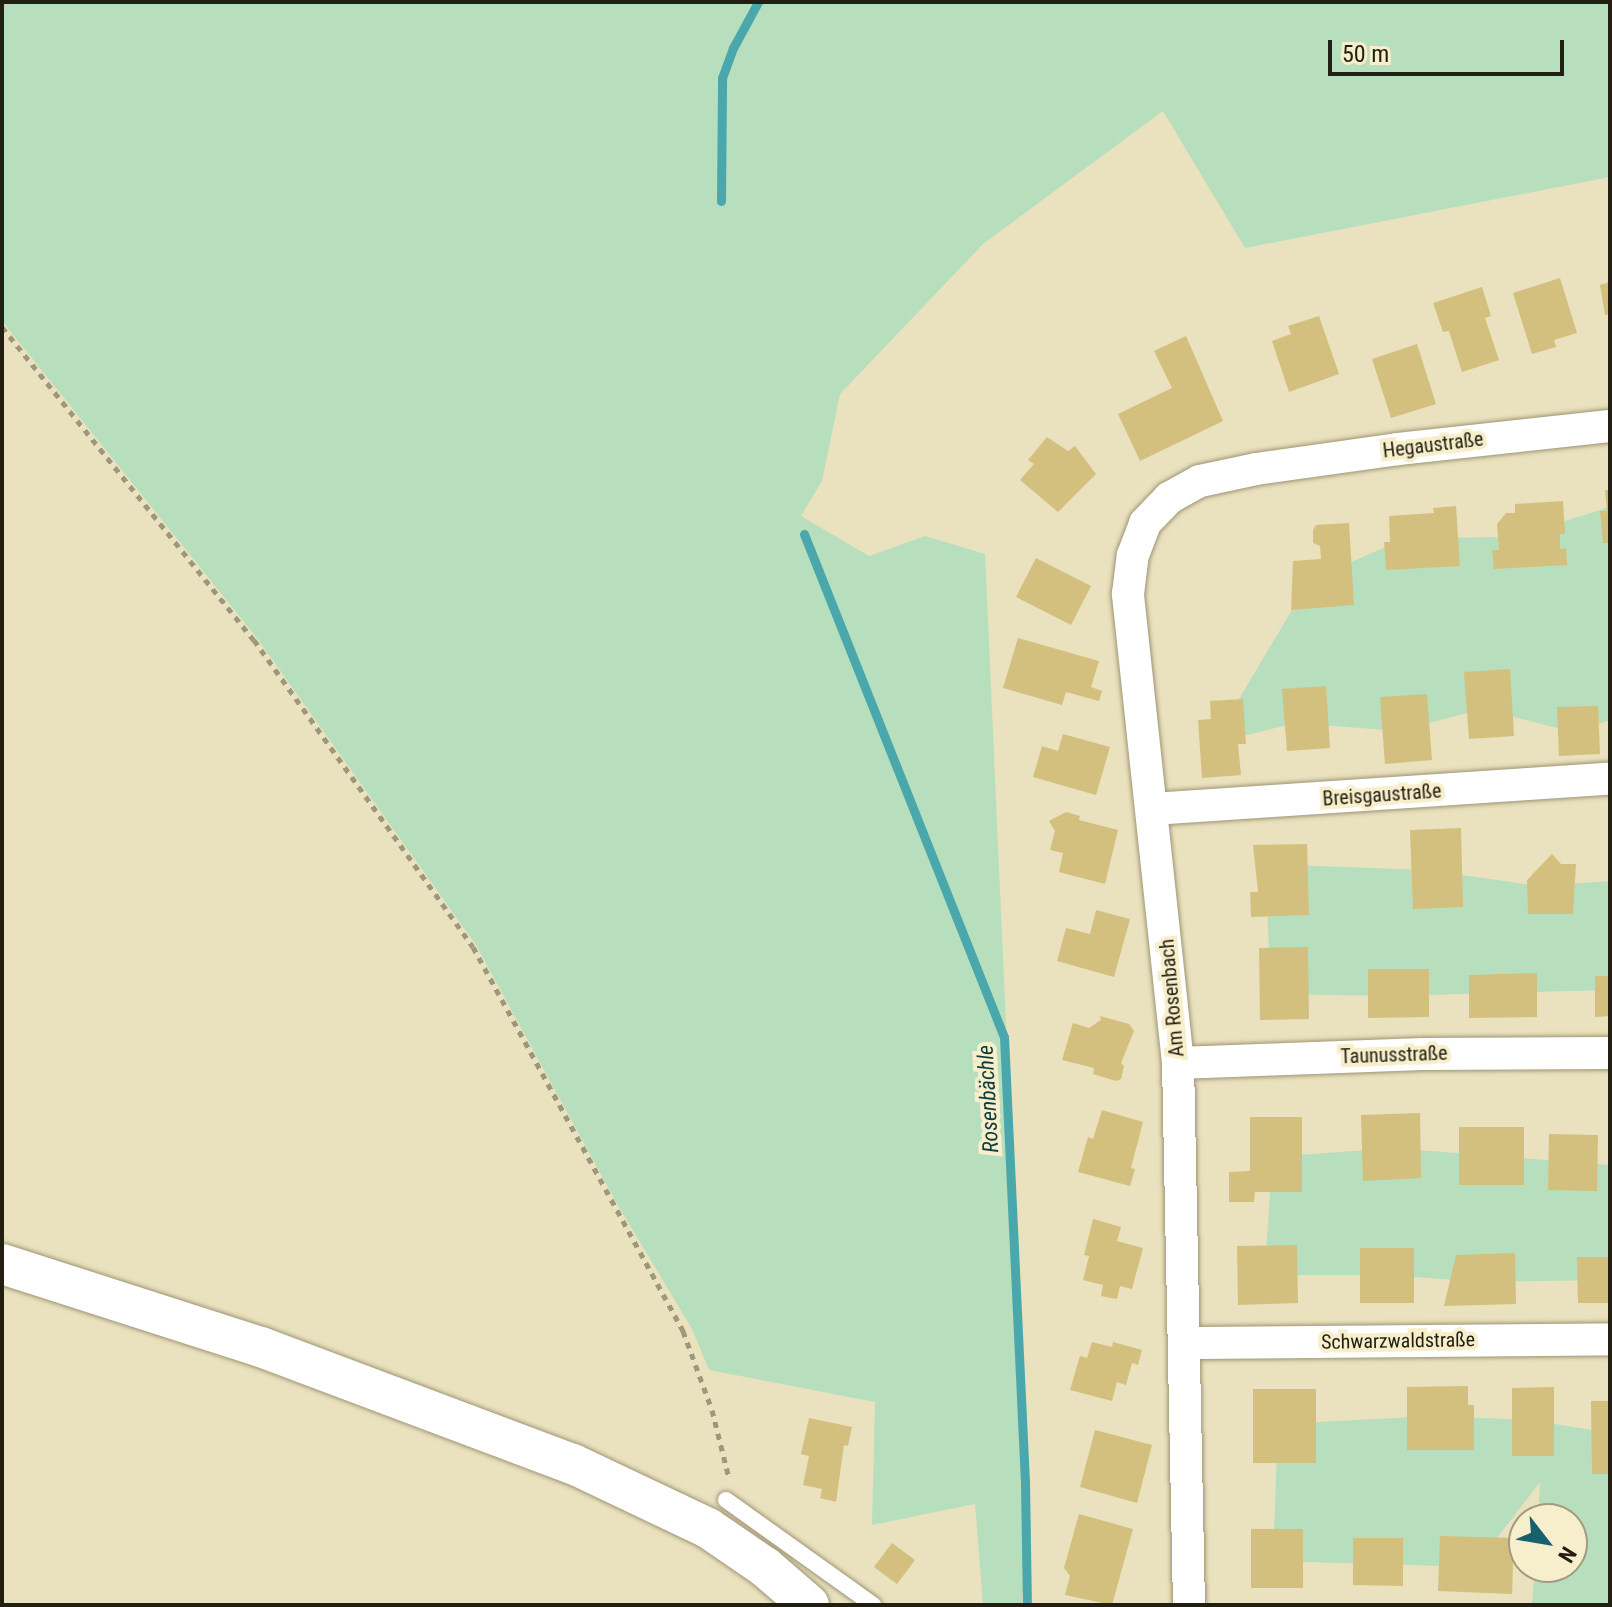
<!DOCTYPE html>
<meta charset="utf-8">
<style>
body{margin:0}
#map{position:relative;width:1612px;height:1607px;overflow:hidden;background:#eae1be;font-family:"Roboto Condensed",sans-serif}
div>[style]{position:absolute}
.green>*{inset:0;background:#b7dfbd}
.stream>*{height:9px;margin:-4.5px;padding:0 4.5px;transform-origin:4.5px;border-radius:4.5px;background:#4aa7ac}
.building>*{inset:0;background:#d3c07e}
.path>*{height:5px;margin-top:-2.5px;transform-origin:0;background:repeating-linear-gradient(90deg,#9d977c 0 6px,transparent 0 12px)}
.roads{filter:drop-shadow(0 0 2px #9e9575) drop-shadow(0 0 2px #9e9575)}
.service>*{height:16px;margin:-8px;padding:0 8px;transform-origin:8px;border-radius:8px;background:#fff}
.minor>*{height:32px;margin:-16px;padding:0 16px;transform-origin:16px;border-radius:16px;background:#fff}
.tertiary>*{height:40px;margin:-20px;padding:0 20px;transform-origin:20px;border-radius:20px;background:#fff}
span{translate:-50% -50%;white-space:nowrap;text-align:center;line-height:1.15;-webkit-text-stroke:8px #f7eecb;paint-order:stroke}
.street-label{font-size:20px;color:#221f12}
.water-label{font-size:22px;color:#103c3e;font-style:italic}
.frame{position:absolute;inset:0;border:4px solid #221f12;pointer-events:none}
.north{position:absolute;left:1508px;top:1503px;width:80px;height:80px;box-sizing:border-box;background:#f7eecb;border:2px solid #a29b81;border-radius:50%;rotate:121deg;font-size:22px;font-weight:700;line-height:32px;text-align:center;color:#221f12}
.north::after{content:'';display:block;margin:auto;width:28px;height:36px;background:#17616f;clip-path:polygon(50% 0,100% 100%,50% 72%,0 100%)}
.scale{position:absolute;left:1328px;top:40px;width:236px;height:36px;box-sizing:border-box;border:4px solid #221f12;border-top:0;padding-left:10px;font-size:24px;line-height:28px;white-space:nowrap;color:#221f12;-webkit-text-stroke:6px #f7eecb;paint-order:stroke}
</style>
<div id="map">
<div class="green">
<div style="clip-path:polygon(2px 2px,1610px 2px,1610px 177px,1245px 248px,1163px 111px,983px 244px,840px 394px,822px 481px,801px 516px,869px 556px,925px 536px,985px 554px,1027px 1494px,1022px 1605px,983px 1605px,975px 1504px,872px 1525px,875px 1402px,709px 1370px,692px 1329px,616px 1202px,476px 945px,257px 638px,2px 321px)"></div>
<div style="clip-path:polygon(1610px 507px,1610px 720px,1573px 732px,1482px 709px,1399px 731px,1295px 723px,1212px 744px,1310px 580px,1406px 538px,1513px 537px)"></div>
<div style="clip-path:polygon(1265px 864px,1428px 870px,1538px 886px,1610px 881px,1610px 990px,1388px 996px,1271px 994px)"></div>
<div style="clip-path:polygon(1393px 1148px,1610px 1165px,1610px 1280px,1481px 1282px,1388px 1275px,1264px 1275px,1273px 1157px)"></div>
<div style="clip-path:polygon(1435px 1416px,1531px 1420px,1610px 1433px,1610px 1605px,1532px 1605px,1535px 1567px,1572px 1567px,1572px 1519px,1538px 1519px,1540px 1482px,1475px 1567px,1273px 1561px,1278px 1424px)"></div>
</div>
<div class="stream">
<div style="left:721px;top:201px;width:123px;rotate:-89.5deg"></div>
<div style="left:722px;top:78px;width:32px;rotate:-70deg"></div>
<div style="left:733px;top:48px;width:52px;rotate:-61.5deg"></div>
<div style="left:804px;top:534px;width:541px;rotate:68.32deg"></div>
<div style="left:1004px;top:1037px;width:444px;rotate:87.3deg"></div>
<div style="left:1025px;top:1481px;width:124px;rotate:89.1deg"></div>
</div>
<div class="building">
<div style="clip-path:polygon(1560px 278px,1577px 333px,1554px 340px,1556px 347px,1532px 354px,1513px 293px)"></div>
<div style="clip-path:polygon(1610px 282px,1610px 314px,1605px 315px,1600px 285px)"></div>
<div style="clip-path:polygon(1482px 287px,1491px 316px,1485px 318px,1499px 360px,1462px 372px,1449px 331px,1443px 332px,1433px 303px)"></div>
<div style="clip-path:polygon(1319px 316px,1339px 374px,1289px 392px,1272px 341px,1291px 334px,1288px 326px)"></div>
<div style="clip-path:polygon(1186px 336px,1223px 421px,1140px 461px,1118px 414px,1172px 388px,1154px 351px)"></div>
<div style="clip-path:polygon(1417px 344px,1436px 404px,1391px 418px,1372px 359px)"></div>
<div style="clip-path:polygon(1047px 437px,1068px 451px,1075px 446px,1096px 474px,1058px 512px,1020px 480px,1034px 464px,1028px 460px)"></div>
<div style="clip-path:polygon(1605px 490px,1610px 490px,1610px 543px,1603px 543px,1600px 511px,1607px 511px)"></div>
<div style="clip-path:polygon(1563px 501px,1565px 534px,1560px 534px,1560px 549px,1566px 548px,1567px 565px,1494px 569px,1492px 550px,1499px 550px,1497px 524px,1506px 513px,1515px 513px,1515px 504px)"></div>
<div style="clip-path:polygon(1456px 506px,1460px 566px,1386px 570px,1384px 542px,1390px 542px,1389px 516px,1434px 513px,1433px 508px)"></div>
<div style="clip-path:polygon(1349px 523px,1354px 605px,1291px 610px,1293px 561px,1321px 559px,1320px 546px,1313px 543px,1313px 530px,1316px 525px)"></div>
<div style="clip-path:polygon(1036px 558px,1091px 586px,1071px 625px,1016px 597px)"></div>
<div style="clip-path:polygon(1018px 638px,1099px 661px,1091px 687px,1102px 691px,1099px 701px,1066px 692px,1062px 705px,1003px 688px)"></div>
<div style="clip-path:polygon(1510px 669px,1514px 736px,1469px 739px,1464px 672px)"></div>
<div style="clip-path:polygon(1326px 686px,1330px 748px,1287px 751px,1282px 689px)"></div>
<div style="clip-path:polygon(1427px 694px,1432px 760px,1385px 764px,1380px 697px)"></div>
<div style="clip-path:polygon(1243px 699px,1246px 744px,1238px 744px,1241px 775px,1202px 778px,1198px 720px,1211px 719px,1210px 701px)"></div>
<div style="clip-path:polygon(1598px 706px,1600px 754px,1559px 756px,1557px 707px)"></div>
<div style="clip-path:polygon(1063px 734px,1110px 747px,1096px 795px,1033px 777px,1042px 746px,1058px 751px)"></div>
<div style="clip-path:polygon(1066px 812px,1080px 816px,1079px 820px,1118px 830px,1105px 884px,1059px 872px,1063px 853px,1050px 850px,1055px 831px,1049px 821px)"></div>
<div style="clip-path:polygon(1461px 828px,1463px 907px,1413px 909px,1410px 830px)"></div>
<div style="clip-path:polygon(1307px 844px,1309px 915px,1251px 917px,1250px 892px,1258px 892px,1253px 845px)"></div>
<div style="clip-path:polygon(1552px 854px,1561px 864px,1576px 864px,1573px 914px,1528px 914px,1527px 880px)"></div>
<div style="clip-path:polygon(1096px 910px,1130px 919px,1114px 977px,1057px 961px,1066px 928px,1090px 934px)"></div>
<div style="clip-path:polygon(1308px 947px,1309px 1019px,1260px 1020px,1259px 948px)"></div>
<div style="clip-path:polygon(1368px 969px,1429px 969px,1429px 1017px,1368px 1018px)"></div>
<div style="clip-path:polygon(1537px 973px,1537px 1017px,1469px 1018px,1469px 975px)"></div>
<div style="clip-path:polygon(1595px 976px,1610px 976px,1610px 1016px,1595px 1017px)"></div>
<div style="clip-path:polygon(1100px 1016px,1129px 1024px,1134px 1031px,1121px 1063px,1124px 1066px,1121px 1079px,1116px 1081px,1093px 1074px,1094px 1068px,1062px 1060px,1073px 1023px,1089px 1028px,1101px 1020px)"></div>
<div style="clip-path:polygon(1102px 1110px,1143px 1122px,1131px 1168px,1135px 1169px,1130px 1186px,1078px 1172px,1088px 1137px,1093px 1139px)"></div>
<div style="clip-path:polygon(1420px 1113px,1421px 1178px,1363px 1181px,1361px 1115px)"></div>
<div style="clip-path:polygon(1250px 1117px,1302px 1117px,1302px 1192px,1255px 1192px,1254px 1202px,1229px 1202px,1229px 1172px,1250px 1171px)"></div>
<div style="clip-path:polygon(1459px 1127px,1524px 1127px,1524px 1185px,1459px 1185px)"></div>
<div style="clip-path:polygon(1549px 1134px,1598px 1135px,1597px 1191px,1548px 1190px)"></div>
<div style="clip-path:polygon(1093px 1219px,1121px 1227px,1117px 1241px,1143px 1248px,1132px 1289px,1120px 1286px,1117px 1299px,1101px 1296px,1103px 1285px,1083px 1280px,1089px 1256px,1084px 1255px)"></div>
<div style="clip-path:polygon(1297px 1245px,1298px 1303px,1238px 1305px,1237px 1246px)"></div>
<div style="clip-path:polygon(1360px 1248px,1414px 1248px,1414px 1303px,1360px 1303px)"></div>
<div style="clip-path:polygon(1515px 1253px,1516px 1304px,1444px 1306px,1456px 1255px)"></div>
<div style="clip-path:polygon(1577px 1257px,1610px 1257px,1610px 1303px,1578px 1303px)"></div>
<div style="clip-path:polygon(1092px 1342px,1112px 1347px,1113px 1342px,1142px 1350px,1138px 1365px,1132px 1363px,1126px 1385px,1117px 1382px,1112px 1401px,1070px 1390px,1080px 1356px,1087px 1358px)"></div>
<div style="clip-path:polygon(1468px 1386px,1468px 1405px,1474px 1405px,1474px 1450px,1407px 1450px,1407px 1387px)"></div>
<div style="clip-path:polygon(1554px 1387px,1554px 1456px,1512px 1456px,1512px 1388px)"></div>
<div style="clip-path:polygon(1253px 1389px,1316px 1389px,1316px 1463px,1253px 1463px)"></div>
<div style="clip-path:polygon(1591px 1401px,1610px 1401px,1610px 1474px,1592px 1474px)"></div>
<div style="clip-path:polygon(809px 1418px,852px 1427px,848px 1446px,844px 1445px,836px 1502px,820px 1498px,822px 1489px,803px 1485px,809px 1456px,801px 1454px)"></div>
<div style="clip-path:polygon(1095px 1430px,1152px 1445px,1137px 1503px,1080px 1487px)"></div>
<div style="clip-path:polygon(1079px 1514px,1133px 1529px,1112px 1605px,1065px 1595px,1070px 1576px,1064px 1568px)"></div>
<div style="clip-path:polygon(1251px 1529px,1303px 1529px,1303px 1588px,1251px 1588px)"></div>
<div style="clip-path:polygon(1440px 1536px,1514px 1538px,1512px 1594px,1438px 1591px)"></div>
<div style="clip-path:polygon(1353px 1538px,1403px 1538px,1403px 1586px,1353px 1585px)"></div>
<div style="clip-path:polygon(892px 1543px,915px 1560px,897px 1584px,874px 1567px)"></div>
</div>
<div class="path">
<div style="left:2px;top:327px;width:402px;rotate:51.2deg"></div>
<div style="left:254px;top:640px;width:377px;rotate:54.5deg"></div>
<div style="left:473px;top:947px;width:438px;rotate:61.3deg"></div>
<div style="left:683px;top:1331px;width:84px;rotate:69.8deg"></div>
<div style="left:712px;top:1410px;width:70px;rotate:76deg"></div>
</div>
<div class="roads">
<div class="service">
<div style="left:726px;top:1500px;width:181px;rotate:35.5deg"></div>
</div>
<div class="minor">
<div style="left:1153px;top:809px;width:458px;rotate:-3.8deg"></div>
<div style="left:1178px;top:1063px;width:245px;rotate:-2.1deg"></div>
<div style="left:1423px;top:1054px;width:187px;rotate:-0.3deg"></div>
<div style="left:1186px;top:1343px;width:424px;rotate:-0.5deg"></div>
<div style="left:1189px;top:1605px;width:542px;rotate:-91.16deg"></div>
<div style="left:1178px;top:1063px;width:472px;rotate:-96.1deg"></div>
<div style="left:1128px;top:594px;width:39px;rotate:-83deg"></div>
<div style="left:1133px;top:555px;width:34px;rotate:-69deg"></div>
<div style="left:1145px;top:523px;width:35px;rotate:-46deg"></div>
<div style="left:1169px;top:498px;width:35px;rotate:-29deg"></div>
<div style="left:1200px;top:481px;width:57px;rotate:-12.1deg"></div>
<div style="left:1256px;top:469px;width:143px;rotate:-8deg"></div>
<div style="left:1398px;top:449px;width:213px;rotate:-6.2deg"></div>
</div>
<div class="tertiary">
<div style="left:2px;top:1264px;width:272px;rotate:17.8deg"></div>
<div style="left:261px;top:1347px;width:333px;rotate:20.6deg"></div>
<div style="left:573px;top:1464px;width:149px;rotate:25.4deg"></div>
<div style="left:708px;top:1528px;width:69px;rotate:34.4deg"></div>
<div style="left:765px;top:1567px;width:58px;rotate:40.8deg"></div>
</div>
</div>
<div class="street-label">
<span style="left:1433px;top:445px;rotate:-7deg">Hegaustraße</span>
<span style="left:1382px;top:795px;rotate:-4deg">Breisgaustraße</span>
<span style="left:1172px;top:998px;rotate:-95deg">Am Rosenbach</span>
<span style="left:1394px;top:1055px;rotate:-2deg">Taunusstraße</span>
<span style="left:1398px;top:1341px;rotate:-1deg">Schwarzwaldstraße</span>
</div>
<div class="water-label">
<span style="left:988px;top:1099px;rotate:-93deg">Rosenbächle</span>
</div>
<div class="frame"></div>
<div class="north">N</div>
<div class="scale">50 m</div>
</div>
